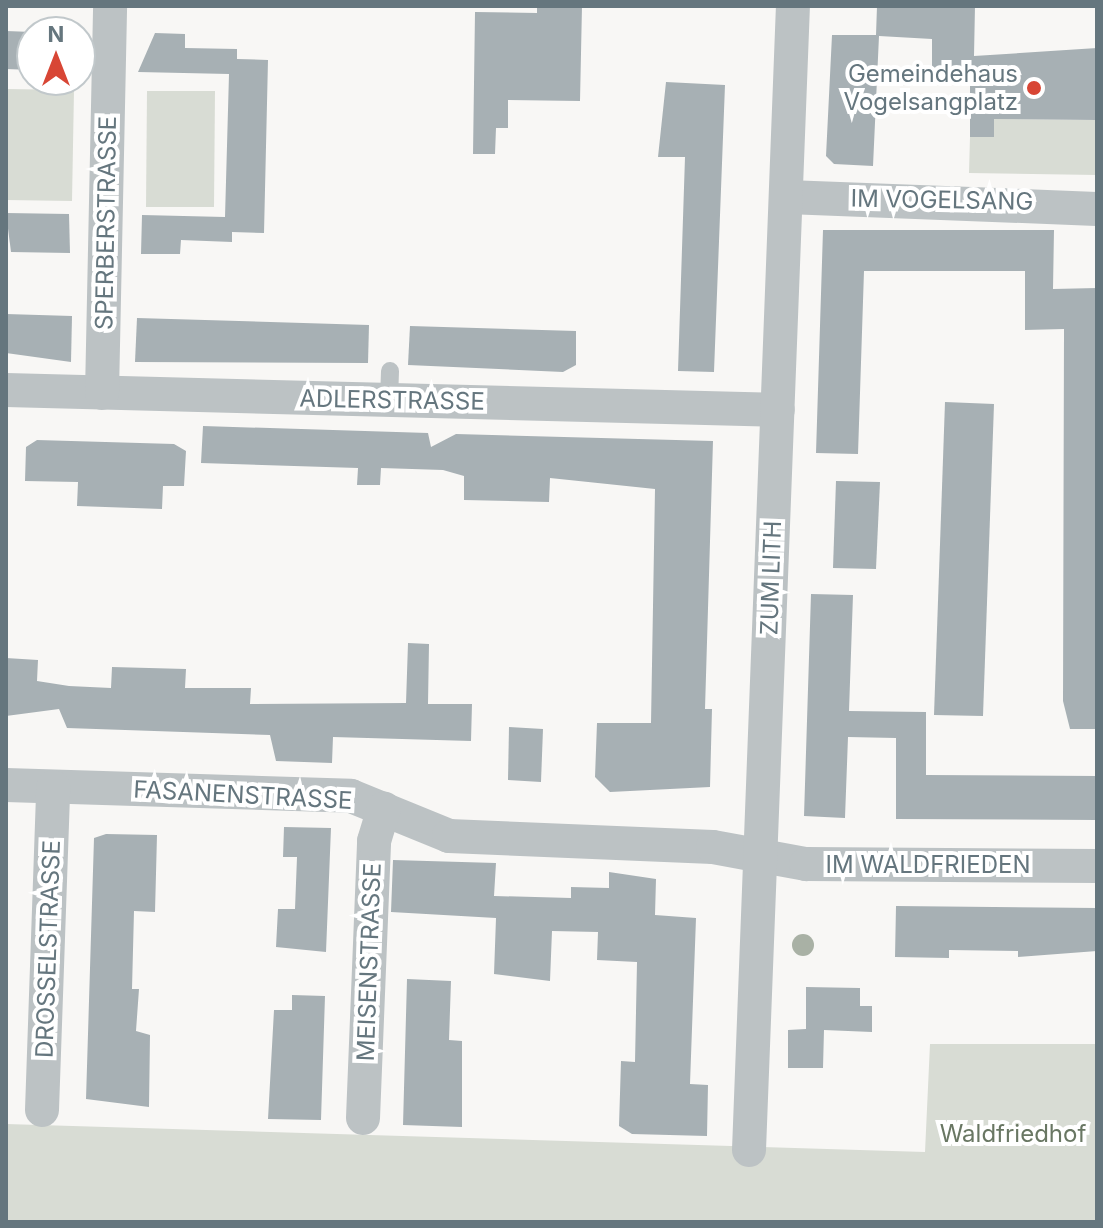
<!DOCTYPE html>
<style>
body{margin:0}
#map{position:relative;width:1103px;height:1228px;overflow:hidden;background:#f8f7f5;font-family:Inter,sans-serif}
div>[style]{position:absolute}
.green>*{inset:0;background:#d8dcd4}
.building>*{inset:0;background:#a7b0b4}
.lane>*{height:18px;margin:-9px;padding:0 9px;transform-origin:9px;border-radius:9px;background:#bcc2c4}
.street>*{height:34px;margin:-17px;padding:0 17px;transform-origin:17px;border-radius:17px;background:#bcc2c4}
.trees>*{width:22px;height:22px;margin:-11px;border-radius:50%;background:#a9b1a5}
.dots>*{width:22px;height:22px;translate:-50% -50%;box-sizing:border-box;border:4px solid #fff;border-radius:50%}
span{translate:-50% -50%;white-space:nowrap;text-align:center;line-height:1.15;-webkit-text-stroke:8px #fff;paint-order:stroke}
.poi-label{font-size:24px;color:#65767e}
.right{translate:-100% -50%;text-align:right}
.street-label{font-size:24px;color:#65767e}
.park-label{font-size:24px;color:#697763}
.frame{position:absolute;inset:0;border:8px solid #65767e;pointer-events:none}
.north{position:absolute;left:16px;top:16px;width:80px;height:80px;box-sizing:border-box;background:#fff;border:2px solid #c1c8cb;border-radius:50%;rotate:0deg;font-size:22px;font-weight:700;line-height:32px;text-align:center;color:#65767e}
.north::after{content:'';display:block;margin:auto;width:28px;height:36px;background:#d84635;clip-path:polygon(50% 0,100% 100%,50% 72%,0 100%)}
</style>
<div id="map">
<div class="green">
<div style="clip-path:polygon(6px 89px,74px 90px,72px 201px,6px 200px)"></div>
<div style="clip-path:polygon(147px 91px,215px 91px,214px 207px,146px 207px)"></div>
<div style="clip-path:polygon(994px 119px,1097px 120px,1097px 175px,969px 173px,970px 137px,993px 137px)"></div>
<div style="clip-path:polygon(930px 1044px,1097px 1044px,1097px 1222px,6px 1222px,6px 1124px,925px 1152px)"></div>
</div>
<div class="building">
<div style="clip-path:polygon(537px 6px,582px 6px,580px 101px,508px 100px,508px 128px,496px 128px,495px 154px,473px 154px,475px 12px,537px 13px)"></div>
<div style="clip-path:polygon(877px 6px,975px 6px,974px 56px,1097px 48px,1097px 120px,994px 119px,994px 137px,970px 137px,970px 76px,932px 76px,932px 39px,879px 36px,873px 166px,834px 164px,826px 156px,832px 35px,876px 35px)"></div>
<div style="clip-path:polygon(6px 31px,32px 32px,32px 70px,6px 69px)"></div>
<div style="clip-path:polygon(155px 33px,185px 34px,185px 48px,237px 49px,237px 59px,268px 60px,264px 233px,232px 232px,232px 242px,181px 240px,180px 254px,141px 254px,142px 215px,225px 217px,229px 74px,138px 72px)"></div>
<div style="clip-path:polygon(666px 82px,725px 85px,714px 372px,678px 371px,685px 157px,658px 157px)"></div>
<div style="clip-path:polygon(6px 213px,69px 214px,70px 253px,11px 252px)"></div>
<div style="clip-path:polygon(823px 230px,1054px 230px,1053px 289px,1097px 288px,1097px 729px,1070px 729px,1063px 701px,1064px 329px,1025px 330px,1025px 271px,864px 271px,858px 454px,816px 453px)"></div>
<div style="clip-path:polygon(6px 314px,72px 316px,71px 362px,6px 353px)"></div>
<div style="clip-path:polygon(137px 318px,369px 325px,368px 363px,135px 362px)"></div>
<div style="clip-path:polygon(410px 326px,576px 331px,576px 365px,563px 372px,408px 365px)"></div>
<div style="clip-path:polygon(945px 402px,994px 404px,983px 716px,934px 715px)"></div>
<div style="clip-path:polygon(203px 426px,428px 433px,431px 447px,456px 434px,713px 441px,705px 709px,712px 709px,710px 787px,610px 792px,595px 777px,597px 723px,651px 723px,655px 489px,550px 478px,549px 502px,464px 500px,464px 476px,443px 470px,381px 468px,380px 485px,357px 485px,358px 468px,201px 463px)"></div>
<div style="clip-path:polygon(37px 440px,174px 444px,186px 451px,184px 486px,163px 486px,162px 509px,77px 506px,78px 482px,25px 481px,26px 447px)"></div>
<div style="clip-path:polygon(836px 481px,880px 482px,876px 569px,833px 568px)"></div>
<div style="clip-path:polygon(811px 594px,853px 595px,849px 711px,926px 712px,926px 775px,1097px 776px,1097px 820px,896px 819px,896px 738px,848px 737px,845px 818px,804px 816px)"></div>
<div style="clip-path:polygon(408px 643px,429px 644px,428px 704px,472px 704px,471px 741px,333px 737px,332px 763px,276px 761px,270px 735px,67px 728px,59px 709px,6px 716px,6px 658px,38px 660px,37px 681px,69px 686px,111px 688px,112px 667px,186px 669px,185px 688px,251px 688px,250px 704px,406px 703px)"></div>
<div style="clip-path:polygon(509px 727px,543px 729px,541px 782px,508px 780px)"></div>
<div style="clip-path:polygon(284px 827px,331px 828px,326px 952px,276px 947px,278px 909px,295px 909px,297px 857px,283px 857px)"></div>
<div style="clip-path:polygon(106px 834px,157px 835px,155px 912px,134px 911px,132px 989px,139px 989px,136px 1031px,150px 1035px,149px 1107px,86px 1099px,94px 838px)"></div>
<div style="clip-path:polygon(393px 860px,496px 863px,494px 896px,571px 898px,571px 887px,609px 888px,609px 872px,656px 879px,655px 915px,696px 918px,690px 1084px,708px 1085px,707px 1136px,632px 1134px,619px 1126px,621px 1061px,635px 1062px,637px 962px,597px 960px,598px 932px,552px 931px,550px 981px,494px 974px,496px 918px,391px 912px)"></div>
<div style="clip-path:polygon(896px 906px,1097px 908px,1097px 951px,1018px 957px,1018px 951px,949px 950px,949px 958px,895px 957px)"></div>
<div style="clip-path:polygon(407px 979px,451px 981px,449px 1040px,462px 1041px,462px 1127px,403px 1125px)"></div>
<div style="clip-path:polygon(806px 987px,860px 988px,860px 1006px,872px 1006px,872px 1032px,824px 1030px,823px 1068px,788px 1068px,788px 1030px,806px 1029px)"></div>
<div style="clip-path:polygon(292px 995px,325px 996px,321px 1120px,268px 1119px,274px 1010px,292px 1010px)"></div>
</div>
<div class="lane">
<div style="left:389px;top:400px;width:29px;rotate:-88deg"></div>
</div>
<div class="street">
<div style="left:787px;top:197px;width:310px;rotate:2.2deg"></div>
<div style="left:6px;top:390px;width:772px;rotate:1.48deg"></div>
<div style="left:102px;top:393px;width:387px;rotate:-88.8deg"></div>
<div style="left:6px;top:785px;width:345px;rotate:1.8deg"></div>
<div style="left:351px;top:796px;width:106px;rotate:22.2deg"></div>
<div style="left:449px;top:836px;width:264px;rotate:2.4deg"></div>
<div style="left:713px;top:847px;width:95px;rotate:10.4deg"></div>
<div style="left:806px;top:864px;width:291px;rotate:0.4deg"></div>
<div style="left:42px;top:1110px;width:323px;rotate:-88deg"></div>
<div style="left:363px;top:1118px;width:277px;rotate:-87.7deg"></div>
<div style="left:374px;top:841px;width:34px;rotate:-73deg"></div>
<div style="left:749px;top:1150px;width:1145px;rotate:-87.8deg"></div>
</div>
<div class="trees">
<div style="left:803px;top:945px"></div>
</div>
<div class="dots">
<div style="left:1034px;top:88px;background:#d84635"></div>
</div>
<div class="poi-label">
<span class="right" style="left:1018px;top:88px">Gemeindehaus<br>Vogelsangplatz</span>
</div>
<div class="street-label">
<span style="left:942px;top:200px;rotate:1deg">IM VOGELSANG</span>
<span style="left:106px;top:223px;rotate:-89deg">SPERBERSTRASSE</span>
<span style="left:392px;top:400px;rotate:1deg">ADLERSTRASSE</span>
<span style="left:771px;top:578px;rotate:-88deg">ZUM LITH</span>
<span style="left:243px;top:795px;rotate:3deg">FASANENSTRASSE</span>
<span style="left:928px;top:865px">IM WALDFRIEDEN</span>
<span style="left:48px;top:949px;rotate:-88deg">DROSSELSTRASSE</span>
<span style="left:369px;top:962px;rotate:-88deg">MEISENSTRASSE</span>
</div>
<div class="park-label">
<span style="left:1013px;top:1134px">Waldfriedhof</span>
</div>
<div class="frame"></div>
<div class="north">N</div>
</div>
